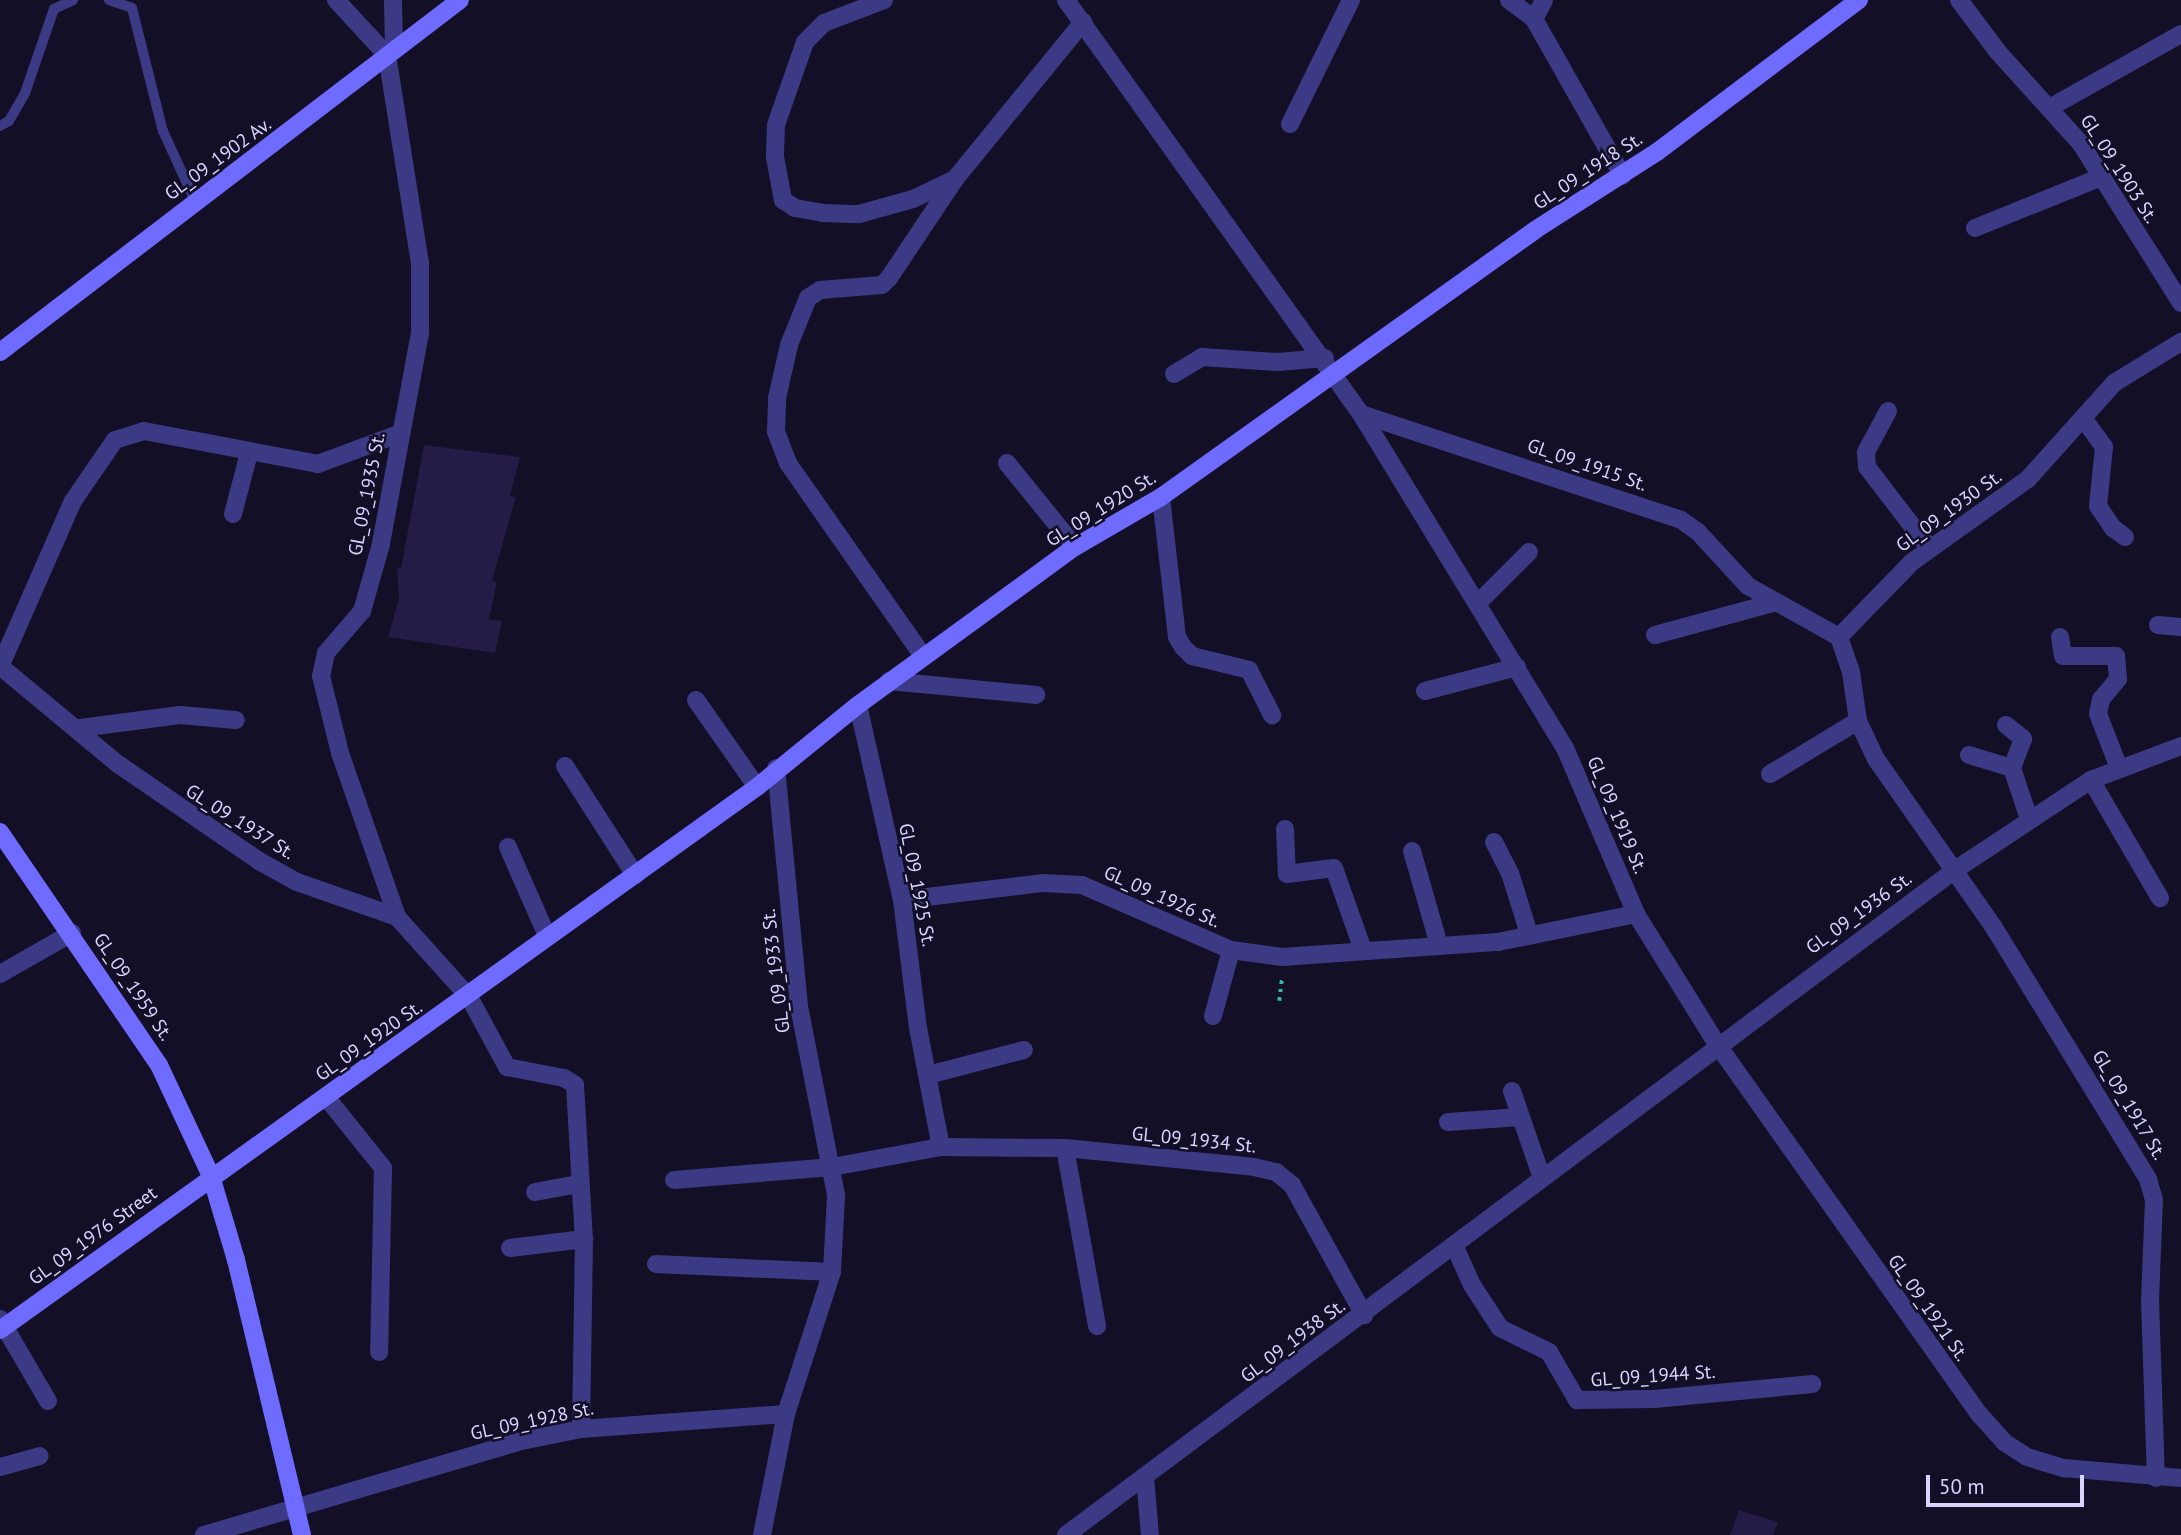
<!DOCTYPE html>
<style>
body{margin:0}
#map{position:relative;width:2181px;height:1535px;overflow:hidden;background:#130f26;font-family:"PT Sans",sans-serif}
div>[style]{position:absolute}
.building>*{inset:0;background:#241b47}
.path>*{height:3.5px;margin-top:-1.75px;transform-origin:0;background:repeating-linear-gradient(90deg,#2fb8b0 0 3.5px,transparent 0 8.5px)}
.service>*{height:10px;margin:-5px;padding:0 5px;transform-origin:5px;border-radius:5px;background:#3d3a85}
.minor>*{height:18px;margin:-9px;padding:0 9px;transform-origin:9px;border-radius:9px;background:#3d3a85}
.tertiary>*{height:18px;margin:-9px;padding:0 9px;transform-origin:9px;border-radius:9px;background:#3d3a85}
.secondary>*{height:18px;margin:-9px;padding:0 9px;transform-origin:9px;border-radius:9px;background:#6f6bff}
span{translate:-50% -50%;white-space:nowrap;text-align:center;line-height:1.15;-webkit-text-stroke:5px #130f26;paint-order:stroke}
.street-label{font-size:19px;color:#d9d4ff}
.scale{position:absolute;left:1926px;top:1475px;width:158px;height:32px;box-sizing:border-box;border:4px solid #d9d4ff;border-top:0;padding-left:9px;font-size:21px;line-height:24px;white-space:nowrap;color:#d9d4ff;-webkit-text-stroke:5px #130f26;paint-order:stroke}
</style>
<div id="map">
<div class="building">
<div style="clip-path:polygon(424px 445px,520px 457px,510px 496px,516px 497px,492px 581px,497px 582px,489px 619px,502px 621px,495px 653px,388px 637px,399px 598px,397px 568px,401px 568px)"></div>
<div style="clip-path:polygon(1739px 1510px,1778px 1522px,1773px 1535px,1730px 1535px)"></div>
</div>
<div class="path">
<div style="left:1279px;top:1001px;width:25px;rotate:-83deg"></div>
</div>
<div class="service">
<div style="left:109px;top:0;width:24px;rotate:19deg"></div>
<div style="left:132px;top:8px;width:127px;rotate:75.9deg"></div>
<div style="left:163px;top:131px;width:77px;rotate:65.4deg"></div>
<div style="left:0;top:126px;width:10px;rotate:-29deg"></div>
<div style="left:9px;top:121px;width:32px;rotate:-60deg"></div>
<div style="left:25px;top:93px;width:89px;rotate:-71deg"></div>
<div style="left:54px;top:9px;width:21px;rotate:-25deg"></div>
</div>
<div class="minor">
<div style="left:393px;top:0;width:49px;rotate:88.8deg"></div>
<div style="left:884px;top:0;width:64px;rotate:159deg"></div>
<div style="left:824px;top:23px;width:27px;rotate:135deg"></div>
<div style="left:805px;top:42px;width:88px;rotate:109.3deg"></div>
<div style="left:776px;top:125px;width:32px;rotate:92deg"></div>
<div style="left:775px;top:157px;width:44px;rotate:79.5deg"></div>
<div style="left:783px;top:200px;width:14px;rotate:34deg"></div>
<div style="left:795px;top:208px;width:27px;rotate:10deg"></div>
<div style="left:822px;top:213px;width:37px;rotate:2deg"></div>
<div style="left:859px;top:214px;width:56px;rotate:-15.5deg"></div>
<div style="left:913px;top:199px;width:47px;rotate:-25.5deg"></div>
<div style="left:1066px;top:0;width:508px;rotate:54.53deg"></div>
<div style="left:1361px;top:414px;width:391px;rotate:58.6deg"></div>
<div style="left:1565px;top:748px;width:181px;rotate:66.8deg"></div>
<div style="left:1636px;top:914px;width:153px;rotate:58.1deg"></div>
<div style="left:1717px;top:1044px;width:455px;rotate:54.7deg"></div>
<div style="left:1980px;top:1415px;width:36px;rotate:48deg"></div>
<div style="left:2004px;top:1442px;width:27px;rotate:33deg"></div>
<div style="left:2027px;top:1457px;width:39px;rotate:17deg"></div>
<div style="left:2064px;top:1468px;width:117px;rotate:4.9deg"></div>
<div style="left:1509px;top:0;width:31px;rotate:37deg"></div>
<div style="left:1534px;top:19px;width:180px;rotate:60.5deg"></div>
<div style="left:1959px;top:0;width:65px;rotate:53.1deg"></div>
<div style="left:1998px;top:52px;width:124px;rotate:47.9deg"></div>
<div style="left:2081px;top:144px;width:188px;rotate:57.8deg"></div>
<div style="left:1534px;top:19px;width:21px;rotate:-62deg"></div>
<div style="left:387px;top:55px;width:211px;rotate:81deg"></div>
<div style="left:420px;top:263px;width:70px;rotate:90deg"></div>
<div style="left:420px;top:333px;width:215px;rotate:100.5deg"></div>
<div style="left:381px;top:544px;width:70px;rotate:105.8deg"></div>
<div style="left:362px;top:611px;width:55px;rotate:130.6deg"></div>
<div style="left:326px;top:653px;width:24px;rotate:102deg"></div>
<div style="left:321px;top:676px;width:79px;rotate:76.1deg"></div>
<div style="left:340px;top:753px;width:174px;rotate:70.8deg"></div>
<div style="left:397px;top:917px;width:108px;rotate:48deg"></div>
<div style="left:469px;top:997px;width:80px;rotate:61.5deg"></div>
<div style="left:507px;top:1067px;width:58px;rotate:10.9deg"></div>
<div style="left:564px;top:1078px;width:13px;rotate:32deg"></div>
<div style="left:575px;top:1085px;width:154px;rotate:86.7deg"></div>
<div style="left:584px;top:1239px;width:190px;rotate:90.9deg"></div>
<div style="left:2051px;top:107px;width:149px;rotate:-29.3deg"></div>
<div style="left:1290px;top:124px;width:138px;rotate:-63.8deg"></div>
<div style="left:1975px;top:228px;width:134px;rotate:-22deg"></div>
<div style="left:1174px;top:374px;width:33px;rotate:-31deg"></div>
<div style="left:1202px;top:357px;width:76px;rotate:3.8deg"></div>
<div style="left:1278px;top:362px;width:47px;rotate:-4.9deg"></div>
<div style="left:1888px;top:411px;width:47px;rotate:118.2deg"></div>
<div style="left:1866px;top:452px;width:15px;rotate:86deg"></div>
<div style="left:1867px;top:467px;width:103px;rotate:52.5deg"></div>
<div style="left:1361px;top:414px;width:337px;rotate:18.3deg"></div>
<div style="left:1681px;top:520px;width:21px;rotate:35deg"></div>
<div style="left:1698px;top:532px;width:74px;rotate:47.2deg"></div>
<div style="left:1748px;top:586px;width:104px;rotate:29.3deg"></div>
<div style="left:1839px;top:637px;width:37px;rotate:71deg"></div>
<div style="left:1851px;top:672px;width:49px;rotate:81.9deg"></div>
<div style="left:1858px;top:721px;width:42px;rotate:64.7deg"></div>
<div style="left:1876px;top:759px;width:204px;rotate:55deg"></div>
<div style="left:1993px;top:926px;width:297px;rotate:58.5deg"></div>
<div style="left:2148px;top:1179px;width:22px;rotate:74deg"></div>
<div style="left:2154px;top:1200px;width:100px;rotate:92.3deg"></div>
<div style="left:2150px;top:1300px;width:178px;rotate:88.1deg"></div>
<div style="left:2083px;top:418px;width:36px;rotate:54deg"></div>
<div style="left:2104px;top:447px;width:59px;rotate:95.8deg"></div>
<div style="left:2098px;top:506px;width:27px;rotate:56deg"></div>
<div style="left:2113px;top:528px;width:15px;rotate:37deg"></div>
<div style="left:1007px;top:463px;width:108px;rotate:51deg"></div>
<div style="left:1161px;top:497px;width:141px;rotate:83.5deg"></div>
<div style="left:1177px;top:637px;width:12px;rotate:59deg"></div>
<div style="left:1183px;top:647px;width:13px;rotate:45deg"></div>
<div style="left:1192px;top:656px;width:59px;rotate:13.8deg"></div>
<div style="left:1249px;top:670px;width:51px;rotate:62.9deg"></div>
<div style="left:233px;top:514px;width:63px;rotate:-75.3deg"></div>
<div style="left:1478px;top:603px;width:72px;rotate:-45deg"></div>
<div style="left:2158px;top:625px;width:23px;rotate:5deg"></div>
<div style="left:1655px;top:635px;width:122px;rotate:-15.2deg"></div>
<div style="left:1839px;top:637px;width:105px;rotate:-45.8deg"></div>
<div style="left:1912px;top:562px;width:143px;rotate:-35.6deg"></div>
<div style="left:2028px;top:479px;width:129px;rotate:-48.1deg"></div>
<div style="left:2114px;top:383px;width:79px;rotate:-31.5deg"></div>
<div style="left:2060px;top:637px;width:19px;rotate:81deg"></div>
<div style="left:2063px;top:656px;width:53px"></div>
<div style="left:2116px;top:656px;width:23px;rotate:85deg"></div>
<div style="left:2118px;top:679px;width:26px;rotate:130deg"></div>
<div style="left:2101px;top:699px;width:15px;rotate:101deg"></div>
<div style="left:2098px;top:714px;width:58px;rotate:68.7deg"></div>
<div style="left:923px;top:656px;width:236px;rotate:-125deg"></div>
<div style="left:788px;top:463px;width:34px;rotate:-111deg"></div>
<div style="left:776px;top:431px;width:33px;rotate:-88deg"></div>
<div style="left:777px;top:398px;width:54px;rotate:-77.2deg"></div>
<div style="left:789px;top:345px;width:51px;rotate:-68deg"></div>
<div style="left:808px;top:298px;width:14px;rotate:-34deg"></div>
<div style="left:820px;top:290px;width:62px;rotate:-4.6deg"></div>
<div style="left:882px;top:285px;width:10px;rotate:-45deg"></div>
<div style="left:889px;top:278px;width:119px;rotate:-56.3deg"></div>
<div style="left:955px;top:179px;width:203px;rotate:-50.8deg"></div>
<div style="left:0;top:667px;width:181px;rotate:-66.3deg"></div>
<div style="left:73px;top:501px;width:74px;rotate:-55.5deg"></div>
<div style="left:115px;top:440px;width:30px;rotate:-17deg"></div>
<div style="left:144px;top:431px;width:177px;rotate:10.7deg"></div>
<div style="left:318px;top:464px;width:89px;rotate:-20.5deg"></div>
<div style="left:1px;top:667px;width:152px;rotate:39.7deg"></div>
<div style="left:118px;top:764px;width:171px;rotate:34.5deg"></div>
<div style="left:259px;top:861px;width:43px;rotate:28.9deg"></div>
<div style="left:297px;top:882px;width:106px;rotate:19.3deg"></div>
<div style="left:889px;top:681px;width:148px;rotate:5.4deg"></div>
<div style="left:1425px;top:691px;width:95px;rotate:-14.6deg"></div>
<div style="left:696px;top:700px;width:106px;rotate:55deg"></div>
<div style="left:858px;top:705px;width:200px;rotate:77.3deg"></div>
<div style="left:902px;top:900px;width:129px;rotate:82.9deg"></div>
<div style="left:918px;top:1028px;width:121px;rotate:79.1deg"></div>
<div style="left:2006px;top:725px;width:22px;rotate:39deg"></div>
<div style="left:2023px;top:739px;width:31px;rotate:111deg"></div>
<div style="left:2012px;top:768px;width:54px;rotate:71.6deg"></div>
<div style="left:80px;top:728px;width:101px;rotate:-7.4deg"></div>
<div style="left:180px;top:715px;width:56px;rotate:5.1deg"></div>
<div style="left:1969px;top:755px;width:45px;rotate:16.8deg"></div>
<div style="left:565px;top:766px;width:130px;rotate:57.3deg"></div>
<div style="left:1770px;top:774px;width:103px;rotate:-31.1deg"></div>
<div style="left:2091px;top:780px;width:137px;rotate:59.7deg"></div>
<div style="left:1285px;top:829px;width:45px;rotate:87.5deg"></div>
<div style="left:1287px;top:874px;width:47px;rotate:-7.3deg"></div>
<div style="left:1334px;top:868px;width:87px;rotate:70.5deg"></div>
<div style="left:1494px;top:842px;width:35px;rotate:63deg"></div>
<div style="left:1510px;top:873px;width:64px;rotate:72.7deg"></div>
<div style="left:508px;top:847px;width:97px;rotate:66.3deg"></div>
<div style="left:1412px;top:851px;width:98px;rotate:74deg"></div>
<div style="left:902px;top:900px;width:141px;rotate:-6.9deg"></div>
<div style="left:1042px;top:883px;width:40px;rotate:2.9deg"></div>
<div style="left:1082px;top:885px;width:163px;rotate:23.6deg"></div>
<div style="left:1231px;top:950px;width:51px;rotate:7.8deg"></div>
<div style="left:1282px;top:957px;width:217px;rotate:-4deg"></div>
<div style="left:1498px;top:942px;width:141px;rotate:-11.5deg"></div>
<div style="left:0;top:974px;width:83px;rotate:-29.7deg"></div>
<div style="left:1213px;top:1016px;width:68px;rotate:-74.7deg"></div>
<div style="left:928px;top:1075px;width:99px;rotate:-14.6deg"></div>
<div style="left:1512px;top:1091px;width:92px;rotate:71deg"></div>
<div style="left:326px;top:1097px;width:91px;rotate:51.2deg"></div>
<div style="left:383px;top:1168px;width:184px;rotate:91.2deg"></div>
<div style="left:1448px;top:1122px;width:73px;rotate:-3.9deg"></div>
<div style="left:1065px;top:1148px;width:181px;rotate:79.8deg"></div>
<div style="left:674px;top:1180px;width:159px;rotate:-4.7deg"></div>
<div style="left:832px;top:1167px;width:111px;rotate:-10.4deg"></div>
<div style="left:941px;top:1147px;width:124px;rotate:0.5deg"></div>
<div style="left:1065px;top:1148px;width:190px;rotate:5.7deg"></div>
<div style="left:1254px;top:1167px;width:23px;rotate:13deg"></div>
<div style="left:1276px;top:1172px;width:21px;rotate:39deg"></div>
<div style="left:1292px;top:1185px;width:149px;rotate:61deg"></div>
<div style="left:535px;top:1192px;width:45px;rotate:-10.3deg"></div>
<div style="left:1454px;top:1245px;width:44px;rotate:65.8deg"></div>
<div style="left:1472px;top:1285px;width:51px;rotate:56.9deg"></div>
<div style="left:1500px;top:1328px;width:55px;rotate:26.1deg"></div>
<div style="left:1549px;top:1352px;width:56px;rotate:59.7deg"></div>
<div style="left:1577px;top:1400px;width:77px;rotate:-0.7deg"></div>
<div style="left:1654px;top:1399px;width:159px;rotate:-5.4deg"></div>
<div style="left:510px;top:1248px;width:75px;rotate:-6.9deg"></div>
<div style="left:656px;top:1264px;width:176px;rotate:2.6deg"></div>
<div style="left:0;top:1319px;width:95px;rotate:59.7deg"></div>
<div style="left:0;top:1467px;width:41px;rotate:-15.4deg"></div>
<div style="left:1145px;top:1477px;width:58px;rotate:85.1deg"></div>
<div style="left:204px;top:1535px;width:327px;rotate:-16.5deg"></div>
<div style="left:517px;top:1442px;width:65px;rotate:-11.5deg"></div>
<div style="left:581px;top:1429px;width:206px;rotate:-4.2deg"></div>
<div style="left:762px;top:1535px;width:123px;rotate:-78.8deg"></div>
<div style="left:786px;top:1414px;width:149px;rotate:-72.1deg"></div>
<div style="left:832px;top:1272px;width:77px;rotate:-87deg"></div>
<div style="left:836px;top:1195px;width:193px;rotate:-101.1deg"></div>
<div style="left:799px;top:1006px;width:239px;rotate:-95.5deg"></div>
<div style="left:1066px;top:1535px;width:1110px;rotate:-36.8deg"></div>
<div style="left:1955px;top:870px;width:163px;rotate:-33.5deg"></div>
<div style="left:2091px;top:780px;width:96px;rotate:-20.7deg"></div>
</div>
<div class="tertiary">
<div style="left:336px;top:0;width:75px;rotate:47.2deg"></div>
</div>
<div class="secondary">
<div style="left:0;top:352px;width:579px;rotate:-37.42deg"></div>
<div style="left:0;top:832px;width:282px;rotate:55.7deg"></div>
<div style="left:159px;top:1065px;width:123px;rotate:64.9deg"></div>
<div style="left:211px;top:1176px;width:88px;rotate:73.4deg"></div>
<div style="left:236px;top:1260px;width:283px;rotate:76.5deg"></div>
<div style="left:0;top:1330px;width:932px;rotate:-35.65deg"></div>
<div style="left:757px;top:787px;width:130px;rotate:-39.1deg"></div>
<div style="left:858px;top:705px;width:268px;rotate:-36.1deg"></div>
<div style="left:1075px;top:547px;width:99px;rotate:-30.2deg"></div>
<div style="left:1161px;top:497px;width:460px;rotate:-35.5deg"></div>
<div style="left:1535px;top:230px;width:145px;rotate:-32.6deg"></div>
<div style="left:1657px;top:152px;width:253px;rotate:-37deg"></div>
</div>
<div class="street-label">
<span style="left:218px;top:159px;rotate:-36deg">GL_09_1902 Av.</span>
<span style="left:2119px;top:169px;rotate:57deg">GL_09_1903 St.</span>
<span style="left:1588px;top:171px;rotate:-33deg">GL_09_1918 St.</span>
<span style="left:1587px;top:465px;rotate:19deg">GL_09_1915 St.</span>
<span style="left:367px;top:494px;rotate:-79deg">GL_09_1935 St.</span>
<span style="left:1101px;top:509px;rotate:-32deg">GL_09_1920 St.</span>
<span style="left:1949px;top:511px;rotate:-36deg">GL_09_1930 St.</span>
<span style="left:1617px;top:815px;rotate:67deg">GL_09_1919 St.</span>
<span style="left:240px;top:822px;rotate:32deg">GL_09_1937 St.</span>
<span style="left:917px;top:885px;rotate:79deg">GL_09_1925 St.</span>
<span style="left:1162px;top:897px;rotate:24deg">GL_09_1926 St.</span>
<span style="left:1859px;top:913px;rotate:-36deg">GL_09_1936 St.</span>
<span style="left:776px;top:971px;rotate:-97deg">GL_09_1933 St.</span>
<span style="left:133px;top:987px;rotate:56deg">GL_09_1959 St.</span>
<span style="left:369px;top:1041px;rotate:-35deg">GL_09_1920 St.</span>
<span style="left:2129px;top:1105px;rotate:59deg">GL_09_1917 St.</span>
<span style="left:1194px;top:1140px;rotate:6deg">GL_09_1934 St.</span>
<span style="left:93px;top:1236px;rotate:-36deg">GL_09_1976 Street</span>
<span style="left:1928px;top:1308px;rotate:55deg">GL_09_1921 St.</span>
<span style="left:1293px;top:1341px;rotate:-37deg">GL_09_1938 St.</span>
<span style="left:1653px;top:1376px;rotate:-4deg">GL_09_1944 St.</span>
<span style="left:532px;top:1421px;rotate:-12deg">GL_09_1928 St.</span>
</div>
<div class="scale">50 m</div>
</div>
